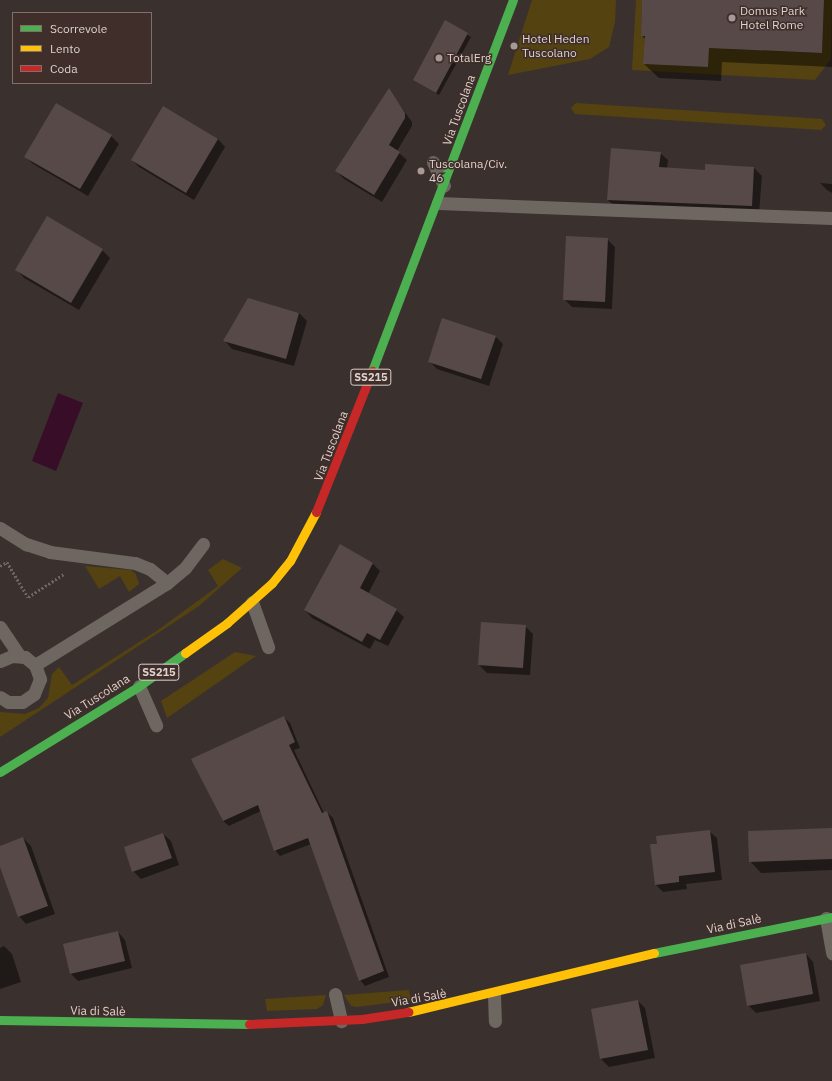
<!DOCTYPE html>
<meta charset="utf-8">
<style>
body{margin:0}
#map{position:relative;width:832px;height:1081px;overflow:hidden;background:#3a312e;font-family:"IBM Plex Sans",sans-serif}
div>[style]{position:absolute}
.green>*{inset:0;background:#544211}
.water>*{inset:0;background:#370d28}
.shadow>*{inset:0;background:#0007}
.building>*{inset:0;background:#584949}
.path>*{height:2.5px;margin-top:-1.25px;transform-origin:0;background:repeating-linear-gradient(90deg,#6d6662 0 2px,transparent 0 4px)}
.lane>*{height:13px;margin:-6.5px;padding:0 6.5px;transform-origin:6.5px;border-radius:6.5px;background:#6e6761}
.fast>*{height:9px;margin:-4.5px;padding:0 4.5px;transform-origin:4.5px;border-radius:4.5px;background:#4caf50}
.slow>*{height:9px;margin:-4.5px;padding:0 4.5px;transform-origin:4.5px;border-radius:4.5px;background:#ffc107}
.jam>*{height:9px;margin:-4.5px;padding:0 4.5px;transform-origin:4.5px;border-radius:4.5px;background:#c62828}
.dots>*{width:11px;height:11px;translate:-50% -50%;box-sizing:border-box;border:2px solid #3f2e29;border-radius:50%}
span{translate:-50% -50%;white-space:nowrap;text-align:center;line-height:1.15;-webkit-text-stroke:3px #3f2e29;paint-order:stroke}
.shield-label span{padding:1px 3px;background:#3f2e29;border:1px solid;border-radius:3px;-webkit-text-stroke-width:0}
.shield-label{font-size:11px;color:#ded3d0;font-weight:700}
.poi-label{font-size:12px;color:#ded3d0}
.left{translate:0 -50%;text-align:left}
.street-label{font-size:12px;color:#ded3d0}
.legend{position:absolute;left:12px;top:12px;width:140px;height:72px;box-sizing:border-box;background:#3f2e29;border:1px solid #7f706c;margin:0;padding:5px 7px;list-style:none;font-size:12px;color:#ded3d0}
.legend li{display:flex;align-items:center;gap:8px;height:20px}
.legend b{width:20px;border:1px solid #7f706c}
</style>
<div id="map">
<div class="green">
<div style="clip-path:polygon(532px 0,616px 0,615px 22px,609px 47px,590px 59px,508px 75px)"></div>
<div style="clip-path:polygon(636px 0,642px 0,641px 36px,645px 36px,644px 64px,707px 67px,709px 39px,725px 40px,725px 49px,822px 53px,824px 0,832px 0,831px 59px,815px 80px,632px 70px)"></div>
<div style="clip-path:polygon(576px 103px,822px 119px,826px 125px,821px 130px,575px 114px,571px 108px)"></div>
<div style="clip-path:polygon(223px 559px,242px 568px,199px 606px,0 737px,0 712px,25px 714px,39px 708px,48px 698px,52px 674px,59px 667px,72px 685px,158px 630px,218px 586px,208px 570px)"></div>
<div style="clip-path:polygon(85px 566px,131px 570px,136px 574px,139px 584px,129px 592px,120px 576px,99px 589px)"></div>
<div style="clip-path:polygon(235px 652px,256px 656px,167px 718px,161px 701px)"></div>
<div style="clip-path:polygon(409px 990px,411px 1000px,357px 1007px,351px 1006px,344px 995px)"></div>
<div style="clip-path:polygon(326px 995px,323px 1005px,317px 1009px,267px 1011px,265px 999px)"></div>
</div>
<div class="water">
<div style="clip-path:polygon(58px 393px,83px 403px,56px 471px,32px 461px)"></div>
</div>
<div class="shadow">
<div style="clip-path:polygon(643px 0,832px 0,832px 67px,722px 62px,721px 81px,659px 78px,644px 64px,646px 40px,642px 36px)"></div>
<div style="clip-path:polygon(446px 22px,471px 37px,439px 95px,414px 80px)"></div>
<div style="clip-path:polygon(389px 90px,412px 122px,412px 126px,397px 151px,407px 160px,382px 202px,344px 179px,336px 171px)"></div>
<div style="clip-path:polygon(111px 136px,119px 144px,88px 196px,33px 164px,26px 157px)"></div>
<div style="clip-path:polygon(218px 139px,225px 147px,194px 200px,139px 167px,132px 160px)"></div>
<div style="clip-path:polygon(660px 153px,668px 160px,667px 168px,706px 171px,754px 168px,762px 176px,759px 214px,616px 208px,608px 200px)"></div>
<div style="clip-path:polygon(820px 183px,832px 184px,832px 193px,827px 190px)"></div>
<div style="clip-path:polygon(607px 239px,615px 247px,612px 309px,572px 307px,564px 299px)"></div>
<div style="clip-path:polygon(102px 250px,110px 258px,79px 310px,24px 278px,17px 270px)"></div>
<div style="clip-path:polygon(248px 299px,299px 313px,307px 321px,294px 366px,232px 349px,225px 341px)"></div>
<div style="clip-path:polygon(495px 336px,503px 344px,489px 386px,437px 369px,429px 361px)"></div>
<div style="clip-path:polygon(340px 545px,373px 564px,380px 571px,368px 594px,396px 610px,404px 617px,388px 646px,375px 640px,370px 649px,312px 618px,305px 610px)"></div>
<div style="clip-path:polygon(525px 626px,533px 634px,530px 675px,487px 673px,479px 665px)"></div>
<div style="clip-path:polygon(284px 717px,290px 723px,300px 748px,294px 750px,324px 813px,327px 812px,333px 818px,389px 977px,365px 986px,360px 980px,311px 844px,280px 856px,275px 850px,261px 811px,229px 826px,223px 821px,193px 760px)"></div>
<div style="clip-path:polygon(832px 829px,832px 870px,761px 873px,750px 861px)"></div>
<div style="clip-path:polygon(709px 831px,717px 838px,722px 880px,686px 884px,687px 889px,663px 892px,656px 885px,658px 845px)"></div>
<div style="clip-path:polygon(163px 834px,171px 841px,179px 865px,141px 879px,133px 871px)"></div>
<div style="clip-path:polygon(23px 838px,31px 846px,55px 914px,26px 924px,19px 916px,0 864px,0 847px)"></div>
<div style="clip-path:polygon(118px 932px,125px 940px,132px 968px,78px 981px,70px 973px)"></div>
<div style="clip-path:polygon(4px 946px,12px 954px,21px 982px,0 989px,0 948px)"></div>
<div style="clip-path:polygon(806px 954px,813px 962px,820px 1001px,756px 1013px,748px 1005px)"></div>
<div style="clip-path:polygon(638px 1001px,645px 1008px,655px 1058px,609px 1067px,601px 1059px,592px 1010px)"></div>
</div>
<div class="building">
<div style="clip-path:polygon(642px 0,824px 0,822px 53px,709px 48px,708px 67px,643px 64px,645px 36px,641px 36px)"></div>
<div style="clip-path:polygon(445px 20px,468px 33px,436px 93px,413px 80px)"></div>
<div style="clip-path:polygon(389px 88px,405px 113px,405px 118px,389px 145px,400px 152px,374px 195px,335px 171px)"></div>
<div style="clip-path:polygon(56px 103px,112px 135px,80px 189px,24px 157px)"></div>
<div style="clip-path:polygon(163px 106px,218px 139px,186px 193px,131px 160px)"></div>
<div style="clip-path:polygon(611px 148px,661px 152px,659px 167px,705px 170px,705px 164px,754px 167px,752px 206px,607px 200px)"></div>
<div style="clip-path:polygon(47px 216px,103px 249px,71px 303px,15px 270px)"></div>
<div style="clip-path:polygon(566px 236px,608px 238px,605px 302px,563px 300px)"></div>
<div style="clip-path:polygon(248px 298px,299px 313px,286px 359px,223px 341px)"></div>
<div style="clip-path:polygon(442px 318px,496px 336px,481px 379px,428px 362px)"></div>
<div style="clip-path:polygon(340px 544px,373px 563px,360px 588px,397px 609px,380px 640px,367px 633px,362px 642px,304px 610px)"></div>
<div style="clip-path:polygon(481px 622px,526px 625px,523px 668px,478px 665px)"></div>
<div style="clip-path:polygon(284px 716px,295px 742px,289px 745px,322px 813px,327px 811px,384px 971px,359px 981px,308px 838px,274px 851px,258px 805px,223px 821px,191px 759px)"></div>
<div style="clip-path:polygon(832px 828px,832px 859px,749px 862px,748px 831px)"></div>
<div style="clip-path:polygon(710px 830px,715px 872px,679px 876px,679px 882px,655px 885px,650px 844px,657px 844px,656px 836px)"></div>
<div style="clip-path:polygon(163px 833px,172px 858px,132px 872px,124px 847px)"></div>
<div style="clip-path:polygon(23px 837px,48px 906px,18px 917px,0 867px,0 846px)"></div>
<div style="clip-path:polygon(118px 931px,125px 961px,70px 974px,63px 944px)"></div>
<div style="clip-path:polygon(806px 953px,813px 994px,747px 1006px,740px 965px)"></div>
<div style="clip-path:polygon(638px 1000px,648px 1050px,600px 1059px,591px 1009px)"></div>
</div>
<div class="path">
<div style="left:0;top:566px;width:8px;rotate:-30deg"></div>
<div style="left:7px;top:562px;width:41px;rotate:59deg"></div>
<div style="left:28px;top:597px;width:43px;rotate:-32.6deg"></div>
</div>
<div class="lane">
<div style="left:433px;top:162px;width:26px;rotate:65deg"></div>
<div style="left:438px;top:203px;width:394px;rotate:2.2deg"></div>
<div style="left:0;top:528px;width:31px;rotate:32deg"></div>
<div style="left:26px;top:544px;width:25px;rotate:18deg"></div>
<div style="left:50px;top:552px;width:86px;rotate:7.4deg"></div>
<div style="left:135px;top:563px;width:16px;rotate:22deg"></div>
<div style="left:150px;top:569px;width:22px;rotate:39deg"></div>
<div style="left:252px;top:602px;width:48px;rotate:70.4deg"></div>
<div style="left:0;top:627px;width:34px;rotate:56deg"></div>
<div style="left:0;top:661px;width:13px;rotate:-23deg"></div>
<div style="left:12px;top:656px;width:13px;rotate:4deg"></div>
<div style="left:25px;top:657px;width:13px;rotate:39deg"></div>
<div style="left:35px;top:665px;width:15px;rotate:70deg"></div>
<div style="left:40px;top:679px;width:16px;rotate:112deg"></div>
<div style="left:34px;top:694px;width:14px;rotate:146deg"></div>
<div style="left:22px;top:702px;width:14px;rotate:180deg"></div>
<div style="left:8px;top:702px;width:9px;rotate:-148deg"></div>
<div style="left:35px;top:665px;width:155px;rotate:-31.8deg"></div>
<div style="left:167px;top:583px;width:23px;rotate:-40deg"></div>
<div style="left:185px;top:568px;width:30px;rotate:-53deg"></div>
<div style="left:139px;top:686px;width:43px;rotate:66.4deg"></div>
<div style="left:826px;top:918px;width:36px;rotate:80deg"></div>
<div style="left:335px;top:994px;width:28px;rotate:77deg"></div>
<div style="left:494px;top:995px;width:26px;rotate:88deg"></div>
</div>
<div class="fast">
<div style="left:372px;top:371px;width:397px;rotate:-69.2deg"></div>
<div style="left:0;top:772px;width:163px;rotate:-31.7deg"></div>
<div style="left:139px;top:686px;width:57px;rotate:-35.7deg"></div>
<div style="left:654px;top:953px;width:182px;rotate:-11.4deg"></div>
<div style="left:0;top:1020px;width:249px;rotate:0.9deg"></div>
</div>
<div class="slow">
<div style="left:185px;top:653px;width:52px;rotate:-35.5deg"></div>
<div style="left:227px;top:623px;width:60px;rotate:-41.6deg"></div>
<div style="left:272px;top:583px;width:28px;rotate:-51deg"></div>
<div style="left:290px;top:561px;width:55px;rotate:-62deg"></div>
<div style="left:408px;top:1012px;width:253px;rotate:-13.5deg"></div>
</div>
<div class="jam">
<div style="left:316px;top:512px;width:152px;rotate:-68.3deg"></div>
<div style="left:249px;top:1024px;width:113px;rotate:-2.5deg"></div>
<div style="left:362px;top:1019px;width:47px;rotate:-8.7deg"></div>
</div>
<div class="dots">
<div style="left:732px;top:18px;background:#a59a97"></div>
<div style="left:514px;top:46px;background:#a59a97"></div>
<div style="left:439px;top:58px;background:#a59a97"></div>
<div style="left:421px;top:171px;background:#a59a97"></div>
</div>
<div class="shield-label">
<span style="left:371px;top:377px">SS215</span>
<span style="left:159px;top:672px">SS215</span>
</div>
<div class="poi-label">
<span class="left" style="left:740px;top:18px">Domus Park<br>Hotel Rome</span>
<span class="left" style="left:522px;top:46px">Hotel Heden<br>Tuscolano</span>
<span class="left" style="left:447px;top:58px">TotalErg</span>
<span class="left" style="left:429px;top:171px">Tuscolana/Civ.<br>46</span>
</div>
<div class="street-label">
<span style="left:459px;top:110px;rotate:-70deg">Via Tuscolana</span>
<span style="left:331px;top:446px;rotate:-69deg">Via Tuscolana</span>
<span style="left:97px;top:697px;rotate:-32deg">Via Tuscolana</span>
<span style="left:734px;top:924px;rotate:-12deg">Via di Salè</span>
<span style="left:419px;top:998px;rotate:-10deg">Via di Salè</span>
<span style="left:98px;top:1011px;rotate:1deg">Via di Salè</span>
</div>
<ul class="legend">
<li><b style="height:5px;background:#4caf50"></b>Scorrevole</li>
<li><b style="height:5px;background:#ffc107"></b>Lento</li>
<li><b style="height:5px;background:#c62828"></b>Coda</li>
</ul>
</div>
